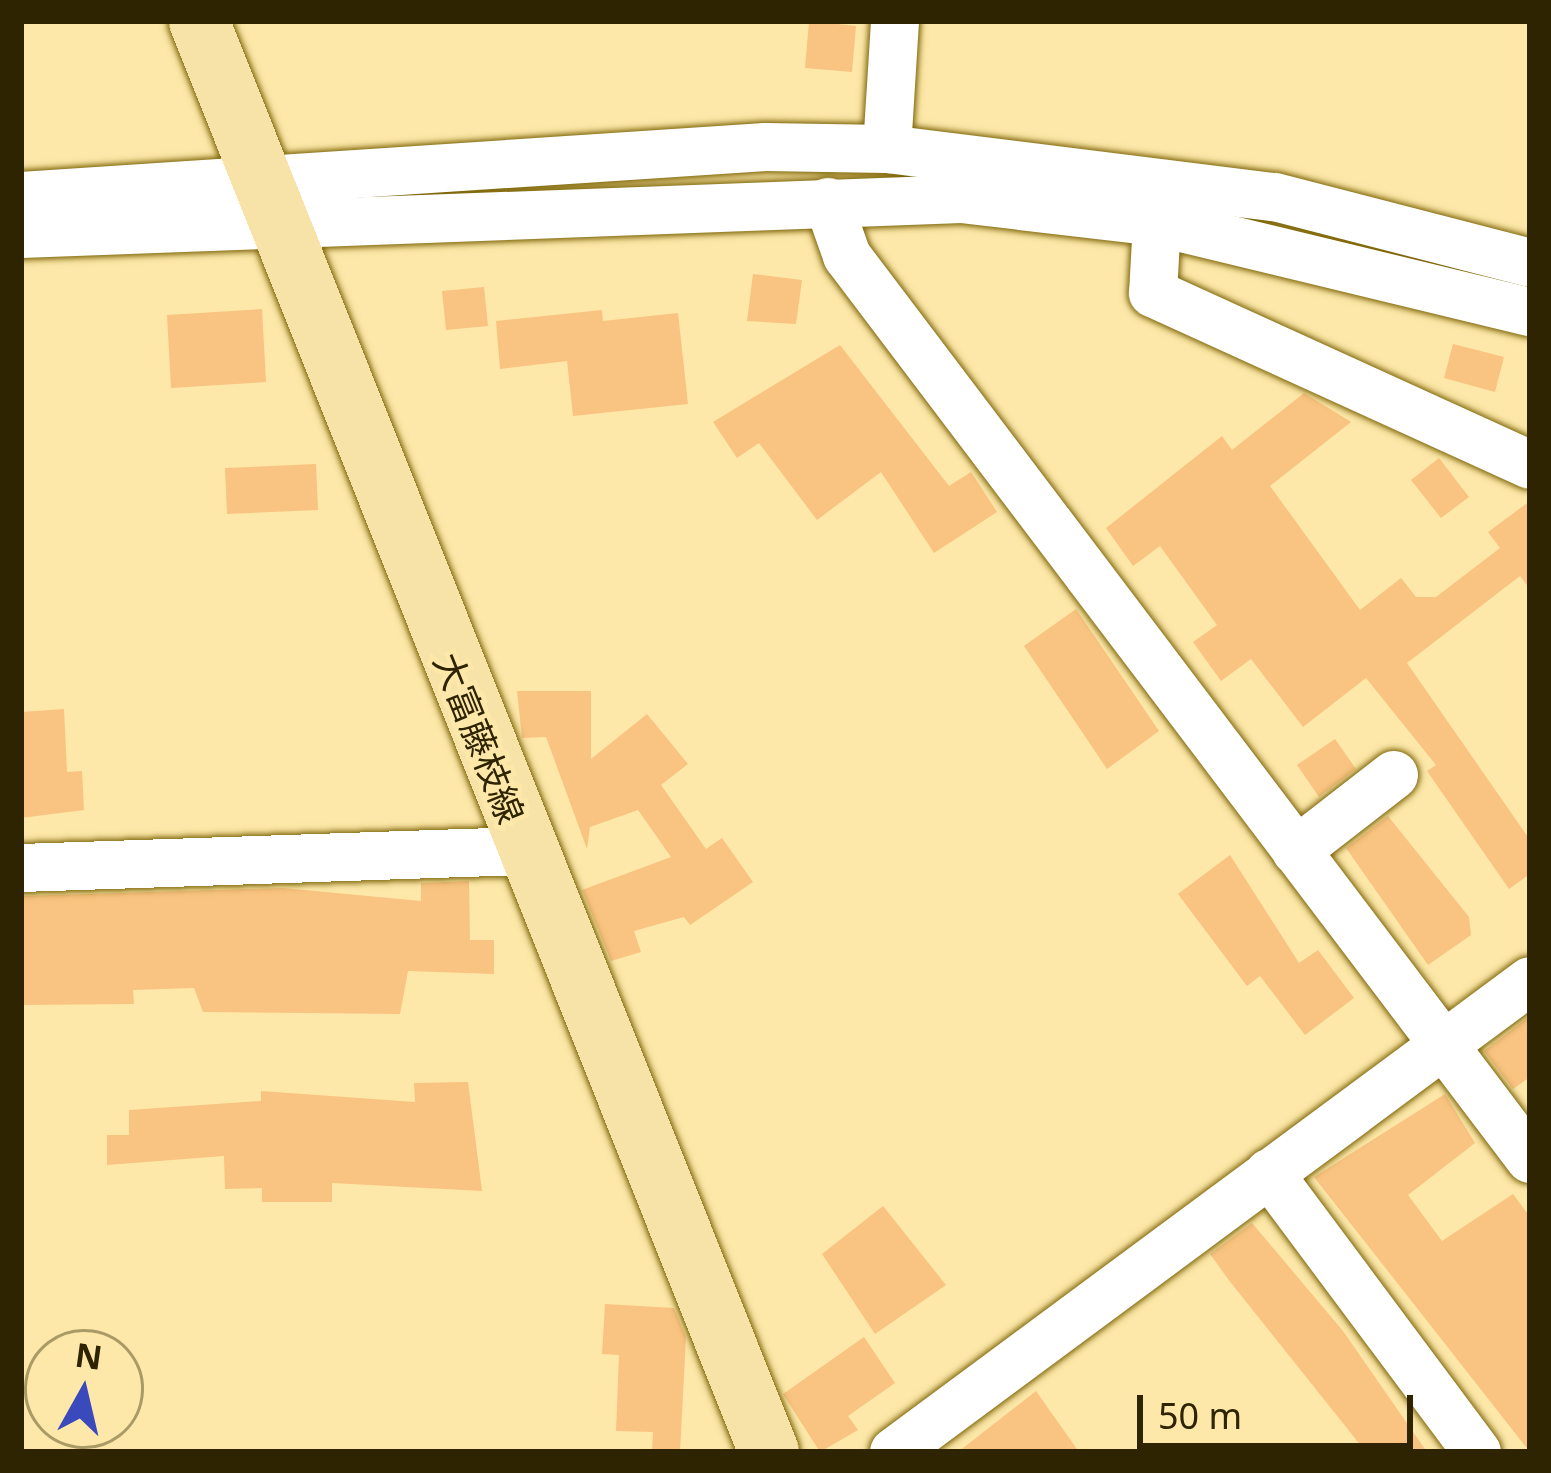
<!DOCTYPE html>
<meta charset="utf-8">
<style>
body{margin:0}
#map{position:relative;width:1551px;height:1473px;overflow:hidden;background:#fde8a9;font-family:"Noto Sans","Noto Sans JP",sans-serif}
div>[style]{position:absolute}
.building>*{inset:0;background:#f9c381}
.roads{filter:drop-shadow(0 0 3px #7e6608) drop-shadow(0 0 3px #7e6608)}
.minor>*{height:48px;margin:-24px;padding:0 24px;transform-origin:24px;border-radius:24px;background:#fff}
.major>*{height:60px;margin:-30px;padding:0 30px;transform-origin:30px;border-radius:30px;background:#f7e3a7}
span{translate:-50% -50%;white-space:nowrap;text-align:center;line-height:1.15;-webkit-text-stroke:9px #fde8a9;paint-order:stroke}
.street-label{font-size:36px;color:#2e2402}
.frame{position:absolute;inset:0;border:24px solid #2e2402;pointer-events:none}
.north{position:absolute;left:24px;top:1329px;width:120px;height:120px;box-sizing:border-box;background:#fde8a9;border:3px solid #aa9a66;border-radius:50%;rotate:8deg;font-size:33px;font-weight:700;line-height:48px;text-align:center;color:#2e2402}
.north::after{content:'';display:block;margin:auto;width:42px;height:54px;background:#3a49bc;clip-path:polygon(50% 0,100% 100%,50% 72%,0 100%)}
.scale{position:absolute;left:1137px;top:1395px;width:276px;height:54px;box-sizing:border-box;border:6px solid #2e2402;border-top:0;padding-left:15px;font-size:36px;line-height:42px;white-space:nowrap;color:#2e2402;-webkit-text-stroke:9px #fde8a9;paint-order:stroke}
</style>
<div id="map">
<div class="building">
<div style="clip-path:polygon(809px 21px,856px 26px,852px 72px,805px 68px)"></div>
<div style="clip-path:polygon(753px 274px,802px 280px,796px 324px,747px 321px)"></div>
<div style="clip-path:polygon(484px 287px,488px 326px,446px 330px,442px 291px)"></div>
<div style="clip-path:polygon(262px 309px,266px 382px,171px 388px,167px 315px)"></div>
<div style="clip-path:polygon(602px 310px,603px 321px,678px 313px,688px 404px,573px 416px,567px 361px,500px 369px,496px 321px)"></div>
<div style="clip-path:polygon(1453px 344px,1504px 357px,1495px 392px,1444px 378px)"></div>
<div style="clip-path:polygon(840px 345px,949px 486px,971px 472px,997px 512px,934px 553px,881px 472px,817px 520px,759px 443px,737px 458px,713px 422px)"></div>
<div style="clip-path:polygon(1304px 393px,1351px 422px,1270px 486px,1360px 610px,1401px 578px,1416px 597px,1436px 597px,1500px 548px,1488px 532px,1530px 501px,1530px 589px,1520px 576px,1407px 663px,1530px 840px,1530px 874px,1509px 889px,1427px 771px,1436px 765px,1366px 678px,1303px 727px,1251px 659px,1221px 681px,1193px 642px,1217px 625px,1160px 546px,1133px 566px,1106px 528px,1222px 436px,1232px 450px)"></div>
<div style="clip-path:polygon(1439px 458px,1469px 497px,1441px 518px,1411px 480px)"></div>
<div style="clip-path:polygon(316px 464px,318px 510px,227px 514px,225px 468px)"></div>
<div style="clip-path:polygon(1076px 609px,1159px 731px,1107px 769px,1024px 646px)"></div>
<div style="clip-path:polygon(517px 691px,591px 691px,591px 759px,647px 714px,688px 764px,661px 785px,706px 849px,722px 838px,753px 882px,690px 925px,684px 917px,634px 931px,641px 952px,611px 961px,582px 890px,671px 857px,638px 810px,590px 827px,587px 849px,546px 737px,522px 738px)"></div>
<div style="clip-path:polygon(64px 709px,67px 772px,82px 771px,84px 810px,21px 818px,21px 712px)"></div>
<div style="clip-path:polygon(1335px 739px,1356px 769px,1319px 797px,1297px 765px)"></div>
<div style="clip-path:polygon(1388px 816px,1469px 917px,1471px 935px,1428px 965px,1346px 848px)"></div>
<div style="clip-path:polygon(1230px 855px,1299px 963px,1318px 950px,1354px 998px,1305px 1035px,1260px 976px,1247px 986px,1178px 894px)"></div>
<div style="clip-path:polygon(469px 881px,470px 940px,494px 940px,494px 974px,408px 971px,400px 1014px,203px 1012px,194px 988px,133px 990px,134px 1004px,21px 1005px,21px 896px,283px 888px,421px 901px,421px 883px)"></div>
<div style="clip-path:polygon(1530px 1016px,1530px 1077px,1513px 1089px,1484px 1051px)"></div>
<div style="clip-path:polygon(468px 1082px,482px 1191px,332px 1183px,332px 1202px,262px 1202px,262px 1188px,225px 1189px,224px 1156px,107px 1165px,107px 1135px,129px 1135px,129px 1110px,261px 1101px,261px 1091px,415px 1102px,414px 1083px)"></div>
<div style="clip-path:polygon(1445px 1094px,1475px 1143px,1408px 1195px,1442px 1241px,1513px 1194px,1530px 1217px,1530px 1452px,1314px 1177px)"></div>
<div style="clip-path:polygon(883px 1206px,946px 1285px,875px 1334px,822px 1254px)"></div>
<div style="clip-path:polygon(1252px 1223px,1343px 1331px,1427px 1452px,1366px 1452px,1228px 1279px,1210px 1254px)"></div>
<div style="clip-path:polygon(605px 1304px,674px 1308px,686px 1337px,680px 1452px,652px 1452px,653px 1432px,616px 1431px,619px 1355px,602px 1354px)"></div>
<div style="clip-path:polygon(864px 1337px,895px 1383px,848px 1416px,858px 1430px,820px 1452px,783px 1394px)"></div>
<div style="clip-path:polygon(1036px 1391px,1079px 1452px,958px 1452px)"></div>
</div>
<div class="roads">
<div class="minor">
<div style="left:887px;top:149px;width:128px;rotate:-86.4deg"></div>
<div style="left:21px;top:196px;width:746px;rotate:-3.77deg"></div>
<div style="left:765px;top:147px;width:122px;rotate:0.9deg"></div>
<div style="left:887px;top:149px;width:391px;rotate:7.1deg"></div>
<div style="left:1275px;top:197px;width:263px;rotate:14.5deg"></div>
<div style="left:828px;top:202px;width:57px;rotate:70.6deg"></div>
<div style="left:847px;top:256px;width:1132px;rotate:52.9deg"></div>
<div style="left:1157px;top:222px;width:71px;rotate:93.2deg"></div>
<div style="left:1153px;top:293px;width:414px;rotate:24.5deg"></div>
<div style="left:21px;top:234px;width:941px;rotate:-2.13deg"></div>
<div style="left:961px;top:199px;width:197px;rotate:6.7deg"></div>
<div style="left:1157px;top:222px;width:384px;rotate:13.6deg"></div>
<div style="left:1296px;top:851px;width:124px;rotate:-37.8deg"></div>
<div style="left:21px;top:868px;width:503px;rotate:-1.94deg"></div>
<div style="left:1269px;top:1173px;width:348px;rotate:53.3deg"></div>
<div style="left:894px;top:1452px;width:791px;rotate:-36.52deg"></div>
</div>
<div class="major">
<div style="left:199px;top:21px;width:1540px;rotate:68.28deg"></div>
</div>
</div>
<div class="street-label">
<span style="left:479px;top:738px;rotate:68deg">大富藤枝線</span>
</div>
<div class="frame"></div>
<div class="north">N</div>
<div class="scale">50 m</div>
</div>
